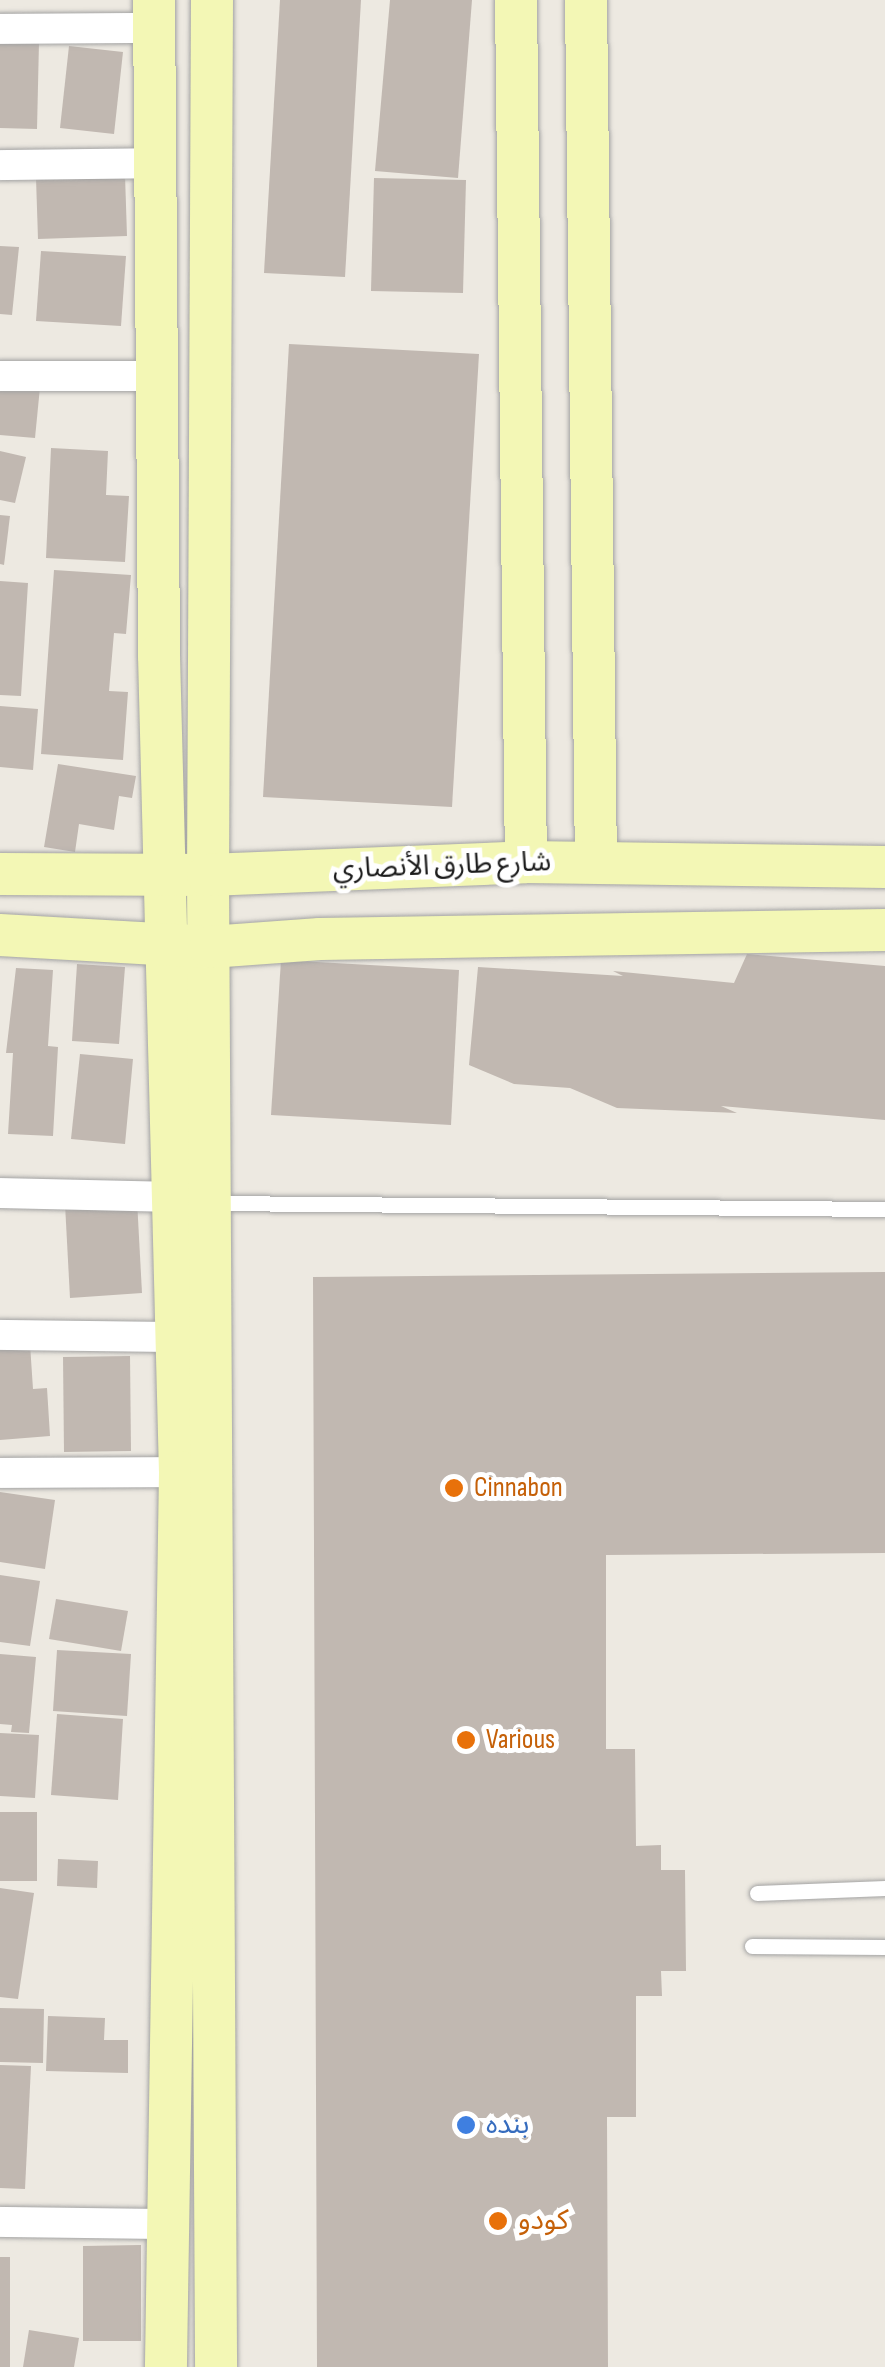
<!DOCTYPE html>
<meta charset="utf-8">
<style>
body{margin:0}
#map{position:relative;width:885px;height:2367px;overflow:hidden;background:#ede9e1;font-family:"Sofia Sans Condensed","Noto Sans Arabic",sans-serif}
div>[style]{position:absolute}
.building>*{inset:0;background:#c1b8b1}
.roads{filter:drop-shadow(0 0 2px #a3a3a3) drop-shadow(0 0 2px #a3a3a3)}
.lane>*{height:15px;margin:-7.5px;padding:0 7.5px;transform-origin:7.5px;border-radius:7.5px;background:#fff}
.street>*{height:30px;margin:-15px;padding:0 15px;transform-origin:15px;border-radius:15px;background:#fff}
.secondary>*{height:42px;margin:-21px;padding:0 21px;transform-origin:21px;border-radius:21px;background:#f3f7b5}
.dots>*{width:28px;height:28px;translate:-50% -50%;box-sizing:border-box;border:5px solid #fff;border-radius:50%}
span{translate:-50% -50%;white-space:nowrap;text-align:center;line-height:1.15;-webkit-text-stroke:10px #fff;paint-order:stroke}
.street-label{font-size:28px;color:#1c1c1c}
.food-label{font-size:28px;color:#c56008}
.left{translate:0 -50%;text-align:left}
.shop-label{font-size:28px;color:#366cbe}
</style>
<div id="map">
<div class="building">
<div style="clip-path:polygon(280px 0,361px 0,345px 277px,264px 273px)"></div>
<div style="clip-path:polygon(390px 0,472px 0,458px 178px,375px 171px)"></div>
<div style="clip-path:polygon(0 41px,39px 42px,37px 129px,0 128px)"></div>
<div style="clip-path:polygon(69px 46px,123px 52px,114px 134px,60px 128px)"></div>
<div style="clip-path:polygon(125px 175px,127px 236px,38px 239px,36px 178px)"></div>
<div style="clip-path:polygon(374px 178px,466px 180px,463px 293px,371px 291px)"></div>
<div style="clip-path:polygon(0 246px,19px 247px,12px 315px,0 314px)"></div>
<div style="clip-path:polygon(41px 251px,126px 256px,121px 326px,36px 321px)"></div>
<div style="clip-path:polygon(289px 344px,479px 354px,452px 807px,263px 797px)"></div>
<div style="clip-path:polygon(0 384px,40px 387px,35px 438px,0 435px)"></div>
<div style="clip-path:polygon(51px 448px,108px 451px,106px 495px,129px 496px,125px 562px,46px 558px)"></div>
<div style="clip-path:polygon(0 451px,26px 457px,15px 503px,0 500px)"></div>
<div style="clip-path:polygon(0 515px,10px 516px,4px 565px,0 564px)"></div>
<div style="clip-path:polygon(54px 570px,131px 575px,126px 634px,114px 633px,109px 691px,128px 692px,123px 760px,41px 754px)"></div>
<div style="clip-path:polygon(0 581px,28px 583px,21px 696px,0 695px)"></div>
<div style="clip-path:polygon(0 706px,38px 709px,33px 770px,0 767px)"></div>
<div style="clip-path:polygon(58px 764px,136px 776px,132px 798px,119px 796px,114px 830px,79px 824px,75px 852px,44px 847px)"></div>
<div style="clip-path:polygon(747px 954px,885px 966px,885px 1120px,721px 1106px,737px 1113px,617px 1108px,570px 1088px,514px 1084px,469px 1065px,478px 967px,623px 976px,613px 971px,734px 983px)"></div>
<div style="clip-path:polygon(281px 960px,459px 970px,451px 1125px,271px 1115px)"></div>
<div style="clip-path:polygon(77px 964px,125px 967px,119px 1044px,72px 1041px)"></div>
<div style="clip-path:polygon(16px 968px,53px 970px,48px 1046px,58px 1047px,53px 1136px,8px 1134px,13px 1053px,6px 1053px)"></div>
<div style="clip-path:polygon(80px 1054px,133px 1059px,125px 1144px,71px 1139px)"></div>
<div style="clip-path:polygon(137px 1200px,142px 1293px,70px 1298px,65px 1204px)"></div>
<div style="clip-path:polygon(885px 1272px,885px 1553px,606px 1555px,606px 1749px,635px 1749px,636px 1846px,661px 1845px,661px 1870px,685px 1870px,686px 1971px,661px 1971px,662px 1996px,636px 1996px,636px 2117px,607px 2117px,608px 2367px,317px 2367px,313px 1277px)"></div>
<div style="clip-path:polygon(30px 1344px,33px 1389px,47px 1388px,50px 1436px,0 1440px,0 1346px)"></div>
<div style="clip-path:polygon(130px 1356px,131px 1451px,64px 1452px,63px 1357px)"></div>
<div style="clip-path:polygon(0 1492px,55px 1500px,45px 1569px,0 1562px)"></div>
<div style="clip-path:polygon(0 1575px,40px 1581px,30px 1646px,0 1642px)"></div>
<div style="clip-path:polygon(56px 1599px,128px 1611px,121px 1651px,49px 1639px)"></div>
<div style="clip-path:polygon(57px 1650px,131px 1654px,127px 1716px,53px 1711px)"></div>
<div style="clip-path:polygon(0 1654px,36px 1657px,29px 1733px,11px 1732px,12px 1725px,0 1724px)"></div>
<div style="clip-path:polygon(57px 1714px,123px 1719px,118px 1800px,51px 1795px)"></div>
<div style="clip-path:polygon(0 1733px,39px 1735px,35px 1798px,0 1796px)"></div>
<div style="clip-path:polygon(0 1812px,37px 1812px,37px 1881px,0 1881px)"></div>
<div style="clip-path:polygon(58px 1859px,98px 1861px,97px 1888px,57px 1886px)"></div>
<div style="clip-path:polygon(0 1888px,34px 1893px,18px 1999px,0 1997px)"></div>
<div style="clip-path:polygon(0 2008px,44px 2009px,43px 2063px,0 2062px)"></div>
<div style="clip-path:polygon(48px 2016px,105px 2018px,104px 2040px,128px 2040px,128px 2073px,46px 2071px)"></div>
<div style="clip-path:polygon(0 2065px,31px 2066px,25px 2189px,0 2188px)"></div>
<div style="clip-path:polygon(141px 2245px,141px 2341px,83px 2341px,83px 2246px)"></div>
<div style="clip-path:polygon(0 2257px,10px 2257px,10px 2367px,0 2367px)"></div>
<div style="clip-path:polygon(29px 2330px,79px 2338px,74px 2367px,23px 2367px)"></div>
</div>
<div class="roads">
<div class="lane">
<div style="left:212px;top:1203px;width:673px;rotate:0.51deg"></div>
<div style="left:757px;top:1893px;width:128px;rotate:-2.2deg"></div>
<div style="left:752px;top:1946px;width:133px;rotate:0.4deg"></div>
</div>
<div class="street">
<div style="left:0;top:29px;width:153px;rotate:-0.4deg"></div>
<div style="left:0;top:165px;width:155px;rotate:-0.7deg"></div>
<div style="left:0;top:376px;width:156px"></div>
<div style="left:0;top:1193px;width:172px;rotate:1.3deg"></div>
<div style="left:0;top:1335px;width:176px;rotate:0.7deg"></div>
<div style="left:0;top:1473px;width:180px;rotate:-0.3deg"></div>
<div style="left:0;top:2222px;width:166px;rotate:0.7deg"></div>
</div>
<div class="secondary">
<div style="left:154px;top:0;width:655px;rotate:89.56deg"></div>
<div style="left:159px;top:655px;width:817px;rotate:88.53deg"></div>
<div style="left:180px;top:1472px;width:895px;rotate:90.9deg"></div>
<div style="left:212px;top:0;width:875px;rotate:90.26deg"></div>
<div style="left:208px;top:875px;width:1492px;rotate:89.69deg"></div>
<div style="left:516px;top:0;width:862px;rotate:89.34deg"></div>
<div style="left:586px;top:0;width:862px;rotate:89.34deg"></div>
<div style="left:0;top:874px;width:208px;rotate:0.3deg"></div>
<div style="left:208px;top:875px;width:318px;rotate:-2.3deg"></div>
<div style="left:526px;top:862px;width:359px;rotate:0.8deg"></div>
<div style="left:0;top:935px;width:210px;rotate:3.3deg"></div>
<div style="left:210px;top:947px;width:110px;rotate:-4.2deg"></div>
<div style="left:320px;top:939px;width:565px;rotate:-0.91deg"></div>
</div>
</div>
<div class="dots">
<div style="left:454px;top:1488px;background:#e8710a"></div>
<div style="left:466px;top:1740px;background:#e8710a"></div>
<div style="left:466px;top:2125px;background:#3f7fe0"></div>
<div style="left:498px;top:2221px;background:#e8710a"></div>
</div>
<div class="street-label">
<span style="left:442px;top:866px;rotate:-2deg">شارع طارق الأنصاري</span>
</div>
<div class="food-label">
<span class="left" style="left:474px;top:1488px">Cinnabon</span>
<span class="left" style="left:486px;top:1740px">Various</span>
<span class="left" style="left:518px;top:2221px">كودو</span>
</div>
<div class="shop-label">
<span class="left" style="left:486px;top:2125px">بنده</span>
</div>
</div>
